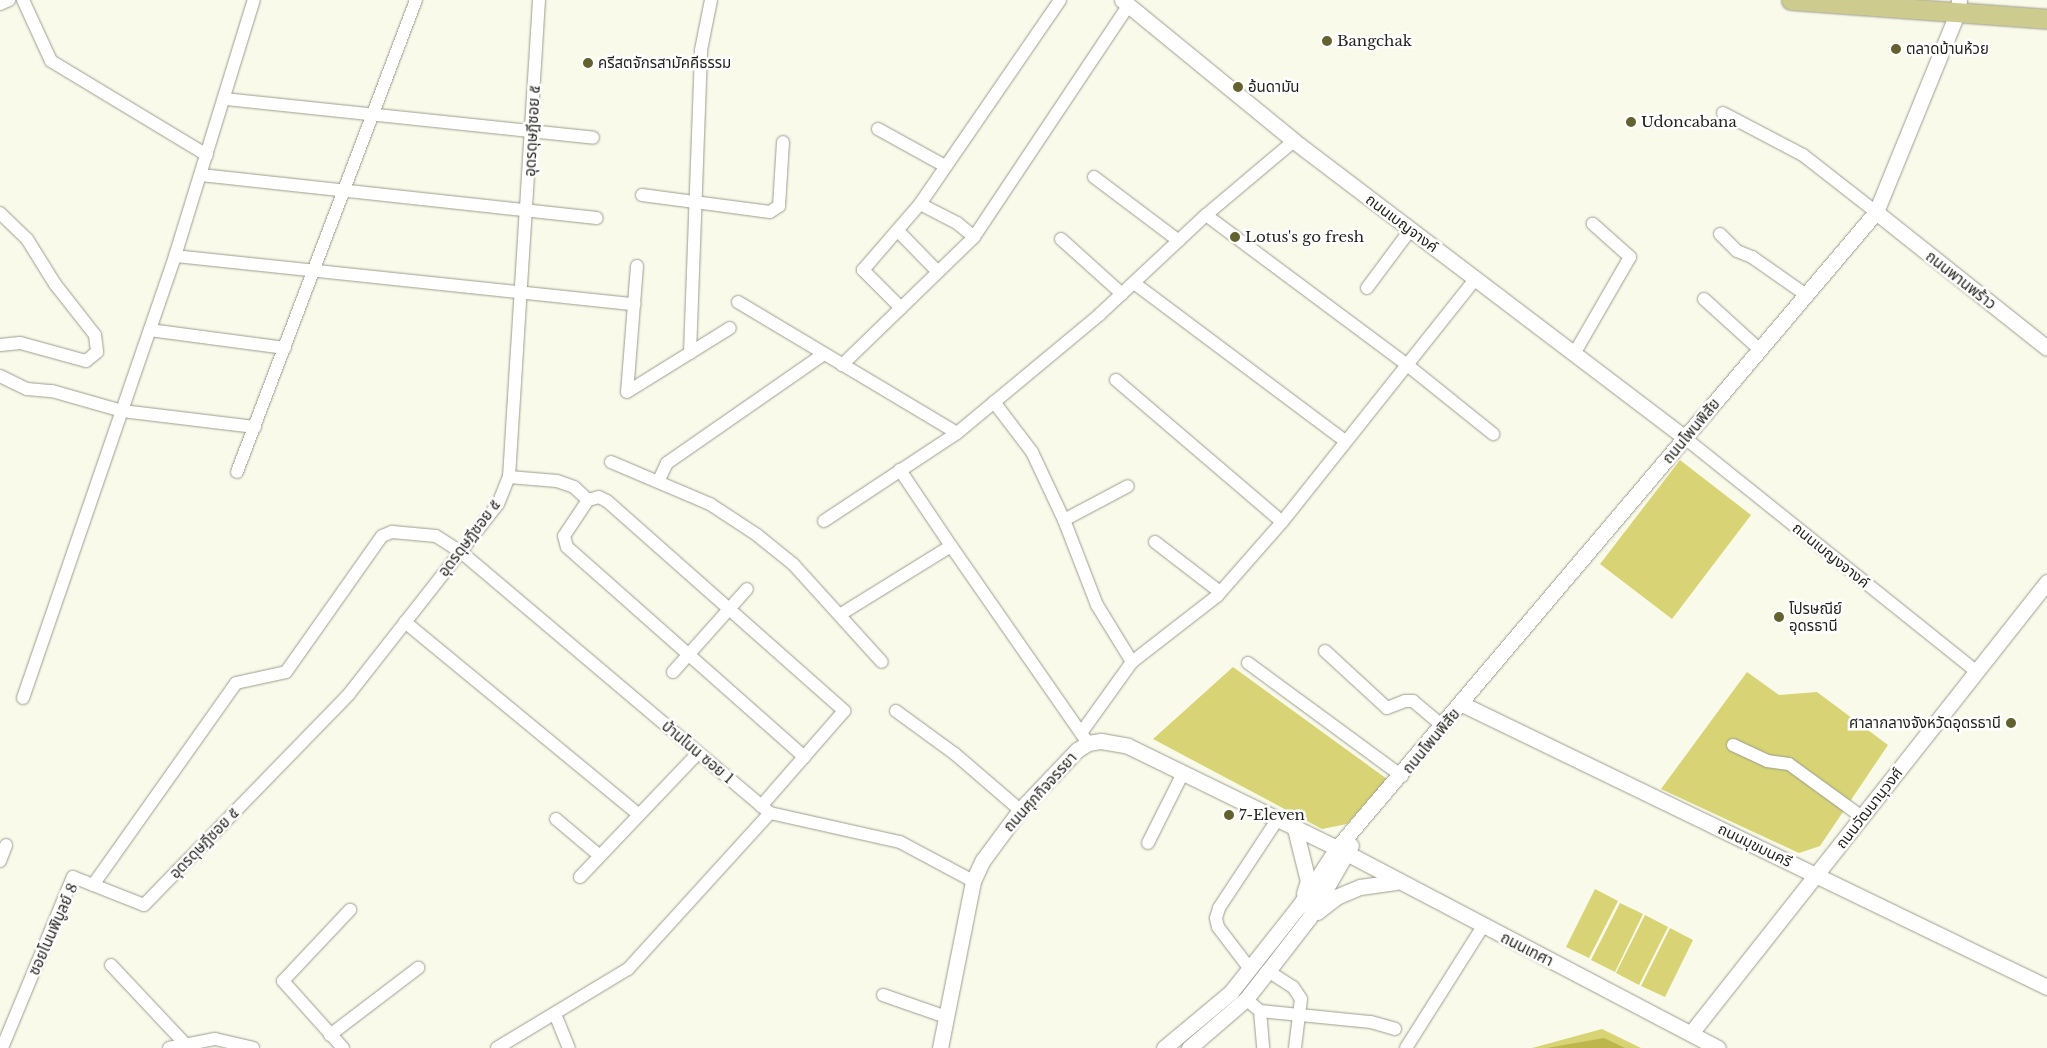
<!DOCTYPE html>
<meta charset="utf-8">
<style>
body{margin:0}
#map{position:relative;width:2047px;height:1048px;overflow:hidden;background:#fafaeb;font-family:"Libre Baskerville","Noto Sans Thai",serif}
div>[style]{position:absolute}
.green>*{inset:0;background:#d8d475}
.water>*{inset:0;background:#bcb64d}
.roads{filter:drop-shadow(0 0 1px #9d9d8f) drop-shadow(0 0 1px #9d9d8f)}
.minor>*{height:12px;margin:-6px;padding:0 6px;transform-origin:6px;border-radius:6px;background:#fff}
.tertiary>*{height:15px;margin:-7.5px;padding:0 7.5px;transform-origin:7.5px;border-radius:7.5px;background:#fff}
.primary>*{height:19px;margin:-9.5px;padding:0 9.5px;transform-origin:9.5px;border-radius:9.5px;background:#cecb8e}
.dots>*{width:14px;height:14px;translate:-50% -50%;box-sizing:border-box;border:2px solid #fff;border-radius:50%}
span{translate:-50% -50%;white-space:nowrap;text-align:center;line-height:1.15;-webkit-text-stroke:5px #fff;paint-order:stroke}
.poi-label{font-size:15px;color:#252520}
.left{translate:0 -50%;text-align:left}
.right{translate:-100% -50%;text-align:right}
.street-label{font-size:15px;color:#252520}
</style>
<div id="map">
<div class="green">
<div style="clip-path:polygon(1680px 460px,1751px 515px,1672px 619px,1600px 564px)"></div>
<div style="clip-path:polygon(1233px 667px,1387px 779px,1347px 824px,1322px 829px,1153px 739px)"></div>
<div style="clip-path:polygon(1747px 672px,1779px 695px,1817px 692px,1888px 745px,1820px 846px,1799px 853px,1661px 789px)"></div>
<div style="clip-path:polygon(1595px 889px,1618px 901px,1589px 958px,1566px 947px)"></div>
<div style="clip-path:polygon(1620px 903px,1643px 914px,1615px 972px,1591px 960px)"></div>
<div style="clip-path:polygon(1645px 915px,1668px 927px,1639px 985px,1616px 973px)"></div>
<div style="clip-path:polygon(1670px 928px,1693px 940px,1665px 997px,1641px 986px)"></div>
<div style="clip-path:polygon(1602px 1029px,1641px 1048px,1532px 1048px)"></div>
</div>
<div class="water">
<div style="clip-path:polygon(1604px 1038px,1625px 1048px,1547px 1048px)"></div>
</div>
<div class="roads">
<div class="minor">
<div style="left:23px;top:0;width:67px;rotate:65.3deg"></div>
<div style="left:51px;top:61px;width:182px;rotate:31.1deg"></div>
<div style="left:0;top:4px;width:10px;rotate:-24deg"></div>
<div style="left:225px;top:99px;width:370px;rotate:6deg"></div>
<div style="left:1723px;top:113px;width:90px;rotate:27.7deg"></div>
<div style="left:1803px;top:155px;width:93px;rotate:38deg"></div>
<div style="left:878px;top:129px;width:77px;rotate:28.9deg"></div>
<div style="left:201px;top:175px;width:398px;rotate:6.2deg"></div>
<div style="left:1094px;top:177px;width:106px;rotate:37deg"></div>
<div style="left:642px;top:195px;width:129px;rotate:7.6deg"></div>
<div style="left:770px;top:212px;width:11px;rotate:-34deg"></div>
<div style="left:779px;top:206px;width:64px;rotate:-86.4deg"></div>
<div style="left:920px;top:204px;width:42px;rotate:27.2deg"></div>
<div style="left:957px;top:223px;width:22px;rotate:39deg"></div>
<div style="left:0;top:213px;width:37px;rotate:44deg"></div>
<div style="left:27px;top:239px;width:53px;rotate:58.1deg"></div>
<div style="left:55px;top:284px;width:65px;rotate:51.9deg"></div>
<div style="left:95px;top:335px;width:17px;rotate:83deg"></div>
<div style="left:97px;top:352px;width:14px;rotate:141deg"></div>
<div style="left:86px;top:361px;width:68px;rotate:-164.7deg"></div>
<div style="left:20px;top:343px;width:20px;rotate:174deg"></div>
<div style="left:1206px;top:215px;width:249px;rotate:36.7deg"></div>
<div style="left:1406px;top:364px;width:112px;rotate:38.8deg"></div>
<div style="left:898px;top:231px;width:57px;rotate:45.7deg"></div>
<div style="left:1720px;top:234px;width:24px;rotate:45deg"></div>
<div style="left:1737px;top:251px;width:16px;rotate:22deg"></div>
<div style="left:1752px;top:257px;width:66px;rotate:35.1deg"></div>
<div style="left:1061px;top:239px;width:82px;rotate:42deg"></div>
<div style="left:175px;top:256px;width:462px;rotate:6deg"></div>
<div style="left:637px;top:266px;width:126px;rotate:94.5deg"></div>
<div style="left:627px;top:392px;width:121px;rotate:-31.9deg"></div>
<div style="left:1134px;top:283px;width:262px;rotate:36.8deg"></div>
<div style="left:1367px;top:288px;width:74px;rotate:-53.3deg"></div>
<div style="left:1704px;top:299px;width:76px;rotate:42.3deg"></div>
<div style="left:738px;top:302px;width:255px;rotate:30.9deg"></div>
<div style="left:901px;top:308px;width:54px;rotate:-135deg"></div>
<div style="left:863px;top:270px;width:87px;rotate:-49.2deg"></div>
<div style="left:920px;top:204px;width:247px;rotate:-55.5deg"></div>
<div style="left:150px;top:330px;width:136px;rotate:7.6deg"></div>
<div style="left:690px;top:353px;width:303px;rotate:-87.9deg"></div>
<div style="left:701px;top:50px;width:51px;rotate:-78.7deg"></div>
<div style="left:1574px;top:354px;width:112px;rotate:-60deg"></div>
<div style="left:1630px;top:257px;width:50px;rotate:-138.3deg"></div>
<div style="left:842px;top:365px;width:184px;rotate:-44.1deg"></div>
<div style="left:974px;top:237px;width:279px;rotate:-56.3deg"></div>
<div style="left:0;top:376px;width:30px;rotate:26deg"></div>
<div style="left:27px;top:389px;width:25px;rotate:5deg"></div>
<div style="left:52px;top:391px;width:73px;rotate:15.9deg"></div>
<div style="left:122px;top:411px;width:134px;rotate:6.9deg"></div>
<div style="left:1116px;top:380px;width:218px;rotate:40.5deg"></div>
<div style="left:994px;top:402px;width:63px;rotate:52.8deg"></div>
<div style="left:1032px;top:452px;width:75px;rotate:64.8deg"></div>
<div style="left:1064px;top:520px;width:91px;rotate:68.8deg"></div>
<div style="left:1097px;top:605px;width:67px;rotate:58.4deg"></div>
<div style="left:1132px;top:662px;width:108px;rotate:-37.8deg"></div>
<div style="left:1217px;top:596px;width:98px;rotate:-48.7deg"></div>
<div style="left:1282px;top:522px;width:310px;rotate:-51.5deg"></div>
<div style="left:1685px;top:438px;width:374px;rotate:38.7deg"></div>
<div style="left:611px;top:462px;width:108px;rotate:23deg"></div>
<div style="left:710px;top:504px;width:56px;rotate:33.4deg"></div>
<div style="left:757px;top:535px;width:46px;rotate:38.9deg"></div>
<div style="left:793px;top:564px;width:132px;rotate:47.8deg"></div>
<div style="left:237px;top:472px;width:505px;rotate:-69.23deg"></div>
<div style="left:509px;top:477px;width:48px;rotate:4.8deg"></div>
<div style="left:557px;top:481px;width:18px;rotate:19deg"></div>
<div style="left:574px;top:487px;width:19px;rotate:43deg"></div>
<div style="left:588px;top:500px;width:11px;rotate:-15deg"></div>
<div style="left:599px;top:497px;width:9px;rotate:27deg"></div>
<div style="left:607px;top:501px;width:317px;rotate:41.5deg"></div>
<div style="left:844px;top:711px;width:126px;rotate:131.1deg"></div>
<div style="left:659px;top:480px;width:19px;rotate:-65deg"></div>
<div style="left:667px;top:463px;width:191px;rotate:-34.8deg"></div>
<div style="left:588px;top:500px;width:43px;rotate:123.7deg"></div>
<div style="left:564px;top:536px;width:11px;rotate:75deg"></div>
<div style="left:567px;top:547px;width:317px;rotate:41.5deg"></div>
<div style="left:1064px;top:520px;width:72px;rotate:-28deg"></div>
<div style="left:824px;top:521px;width:159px;rotate:-33.5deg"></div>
<div style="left:957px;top:433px;width:185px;rotate:-39.7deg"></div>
<div style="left:1099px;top:315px;width:146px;rotate:-43.1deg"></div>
<div style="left:1206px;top:215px;width:115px;rotate:-40.1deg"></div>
<div style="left:1155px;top:542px;width:82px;rotate:37.6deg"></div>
<div style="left:951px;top:546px;width:240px;rotate:55.2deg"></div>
<div style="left:841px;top:614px;width:129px;rotate:-31.7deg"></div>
<div style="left:951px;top:546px;width:92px;rotate:-123.9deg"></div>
<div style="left:405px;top:622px;width:303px;rotate:39.5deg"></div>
<div style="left:1325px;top:651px;width:84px;rotate:42.6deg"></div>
<div style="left:1387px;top:708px;width:19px;rotate:-21deg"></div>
<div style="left:1405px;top:701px;width:8px"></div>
<div style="left:1413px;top:701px;width:39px;rotate:40deg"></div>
<div style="left:1248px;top:663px;width:191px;rotate:36.3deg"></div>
<div style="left:673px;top:672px;width:111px;rotate:-48.3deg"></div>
<div style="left:23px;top:698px;width:467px;rotate:-71deg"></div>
<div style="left:175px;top:256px;width:268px;rotate:-72.9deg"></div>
<div style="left:896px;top:711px;width:73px;rotate:36.1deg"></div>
<div style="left:955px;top:754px;width:86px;rotate:40.7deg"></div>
<div style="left:1081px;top:733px;width:87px;rotate:-54.3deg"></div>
<div style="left:1733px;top:745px;width:38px;rotate:25deg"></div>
<div style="left:1767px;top:761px;width:22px;rotate:8deg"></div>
<div style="left:1789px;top:764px;width:90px;rotate:36deg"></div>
<div style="left:556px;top:819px;width:57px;rotate:40.1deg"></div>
<div style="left:1148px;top:843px;width:78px;rotate:-63.4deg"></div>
<div style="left:0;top:861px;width:17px;rotate:-69deg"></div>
<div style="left:580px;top:877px;width:171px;rotate:-46.4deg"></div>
<div style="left:93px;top:885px;width:247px;rotate:-54.7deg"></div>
<div style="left:236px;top:683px;width:51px;rotate:-12.4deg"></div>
<div style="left:286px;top:672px;width:166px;rotate:-54.8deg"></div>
<div style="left:382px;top:536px;width:11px;rotate:-22deg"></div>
<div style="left:392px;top:532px;width:44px;rotate:5.2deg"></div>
<div style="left:436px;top:536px;width:30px;rotate:33deg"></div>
<div style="left:461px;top:552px;width:404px;rotate:40.2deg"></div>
<div style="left:770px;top:813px;width:133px;rotate:12.6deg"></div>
<div style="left:900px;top:842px;width:83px;rotate:28.1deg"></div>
<div style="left:111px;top:965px;width:110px;rotate:46.8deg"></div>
<div style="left:1250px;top:969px;width:53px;rotate:-127.3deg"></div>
<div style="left:1218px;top:927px;width:9px;rotate:-103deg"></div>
<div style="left:1216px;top:918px;width:10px;rotate:-73deg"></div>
<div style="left:1219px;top:908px;width:105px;rotate:-56.6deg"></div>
<div style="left:1268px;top:971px;width:30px;rotate:33deg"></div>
<div style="left:1293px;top:987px;width:14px;rotate:56deg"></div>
<div style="left:1301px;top:999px;width:49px;rotate:97deg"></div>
<div style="left:883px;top:995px;width:67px;rotate:19.2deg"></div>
<div style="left:1246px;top:999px;width:18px;rotate:41deg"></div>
<div style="left:1260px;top:1011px;width:37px;rotate:85deg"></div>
<div style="left:1260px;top:1011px;width:112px;rotate:5.7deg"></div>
<div style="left:1371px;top:1022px;width:25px;rotate:16deg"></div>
<div style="left:555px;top:1014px;width:37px;rotate:68deg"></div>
<div style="left:330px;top:1035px;width:111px;rotate:-37.3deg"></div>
<div style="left:2px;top:1048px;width:185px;rotate:-67.5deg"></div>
<div style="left:73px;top:877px;width:76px;rotate:21.5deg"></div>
<div style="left:144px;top:905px;width:294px;rotate:-45.8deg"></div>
<div style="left:349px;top:694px;width:241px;rotate:-51.9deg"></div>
<div style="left:498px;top:504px;width:29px;rotate:-68deg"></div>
<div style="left:509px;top:477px;width:478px;rotate:-86.4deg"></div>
<div style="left:169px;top:1048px;width:47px;rotate:-11.1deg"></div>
<div style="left:215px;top:1039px;width:39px;rotate:13deg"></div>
<div style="left:343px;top:1048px;width:90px;rotate:-131.8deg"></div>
<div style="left:283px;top:981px;width:98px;rotate:-46.7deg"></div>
<div style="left:497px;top:1048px;width:153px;rotate:-31.1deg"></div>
<div style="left:628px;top:969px;width:211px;rotate:-47.7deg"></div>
<div style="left:1406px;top:1048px;width:144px;rotate:-57.7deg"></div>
</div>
<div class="tertiary">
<div style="left:1122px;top:0;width:222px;rotate:39.3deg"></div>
<div style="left:1294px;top:141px;width:491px;rotate:37.2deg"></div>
<div style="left:1876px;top:212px;width:218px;rotate:38.5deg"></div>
<div style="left:1462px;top:704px;width:650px;rotate:25.82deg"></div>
<div style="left:1295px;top:829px;width:54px;rotate:76deg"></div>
<div style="left:1308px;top:881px;width:13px;rotate:108deg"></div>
<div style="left:1317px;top:912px;width:24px;rotate:-38deg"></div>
<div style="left:1336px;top:897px;width:26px;rotate:-23deg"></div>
<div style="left:1360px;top:887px;width:36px;rotate:-8deg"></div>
<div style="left:1691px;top:1033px;width:575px;rotate:-51.71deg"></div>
<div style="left:940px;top:1048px;width:170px;rotate:-78.8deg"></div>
<div style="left:973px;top:881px;width:23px;rotate:-65deg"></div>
<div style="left:983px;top:860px;width:62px;rotate:-53.5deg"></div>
<div style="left:1020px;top:810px;width:83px;rotate:-46.5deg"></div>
<div style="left:1077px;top:750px;width:13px;rotate:-32deg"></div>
<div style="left:1088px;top:743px;width:13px;rotate:-9deg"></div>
<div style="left:1101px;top:741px;width:27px;rotate:10deg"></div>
<div style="left:1128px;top:746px;width:233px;rotate:26deg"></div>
<div style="left:1337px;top:848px;width:430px;rotate:27.7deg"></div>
<div style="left:1164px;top:1048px;width:87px;rotate:-39.9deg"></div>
<div style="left:1231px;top:992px;width:110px;rotate:-51.7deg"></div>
<div style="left:1299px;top:906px;width:69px;rotate:-56.8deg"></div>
<div style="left:1337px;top:848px;width:834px;rotate:-49.72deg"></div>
<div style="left:1876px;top:212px;width:217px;rotate:-67.8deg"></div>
<div style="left:1958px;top:11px;width:11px;rotate:-85deg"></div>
<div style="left:1189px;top:1048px;width:75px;rotate:-40.7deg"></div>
<div style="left:1246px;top:999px;width:36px;rotate:-52deg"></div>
<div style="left:1268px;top:971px;width:67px;rotate:-52.3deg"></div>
<div style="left:1309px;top:918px;width:84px;rotate:-60.1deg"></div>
</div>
<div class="primary">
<div style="left:1791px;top:0;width:257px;rotate:4.2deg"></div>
</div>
</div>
<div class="dots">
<div style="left:1327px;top:41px;background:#63612d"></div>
<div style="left:1896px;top:49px;background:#63612d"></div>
<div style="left:588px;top:63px;background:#63612d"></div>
<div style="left:1238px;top:87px;background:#63612d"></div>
<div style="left:1631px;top:122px;background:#63612d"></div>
<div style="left:1235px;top:237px;background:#63612d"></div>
<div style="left:1779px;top:617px;background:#63612d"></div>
<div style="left:2011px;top:723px;background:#63612d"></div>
<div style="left:1229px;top:815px;background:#63612d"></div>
</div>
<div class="poi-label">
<span class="left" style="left:1337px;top:41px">Bangchak</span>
<span class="left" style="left:1906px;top:49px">ตลาดบ้านห้วย</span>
<span class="left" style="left:598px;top:63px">ครีสตจักรสามัคคีธรรม</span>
<span class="left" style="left:1248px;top:87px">อ้นดามัน</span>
<span class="left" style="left:1641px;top:122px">Udoncabana</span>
<span class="left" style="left:1245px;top:237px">Lotus's go fresh</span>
<span class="left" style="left:1789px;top:617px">โปรษณีย์<br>อุดรธานี</span>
<span class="right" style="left:2001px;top:723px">ศาลากลางจังหวัดอุดรธานี</span>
<span class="left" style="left:1239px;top:815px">7-Eleven</span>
</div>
<div class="street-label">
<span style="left:532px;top:131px;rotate:-87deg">อุดรดุษฎีซอย ๕</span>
<span style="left:1402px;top:223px;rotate:37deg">ถนนเบญจางค์</span>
<span style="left:1961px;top:280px;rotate:38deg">ถนนพานพร้าว</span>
<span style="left:1691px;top:431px;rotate:-50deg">ถนนโพนพิสัย</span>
<span style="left:469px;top:538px;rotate:-53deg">อุดรดุษฎีซอย ๕</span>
<span style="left:1831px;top:555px;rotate:39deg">ถนนเบญงจางค์</span>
<span style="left:1431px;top:741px;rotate:-50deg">ถนนโพนพิสัย</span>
<span style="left:698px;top:752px;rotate:40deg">บ้านโนน ซอย 1</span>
<span style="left:1040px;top:792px;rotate:-48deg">ถนนศุภกิจจรรยา</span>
<span style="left:1869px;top:808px;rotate:-52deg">ถนนวัฒนานุวงศ์</span>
<span style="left:204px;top:843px;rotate:-46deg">อุดรดุษฎีซอย ๕</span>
<span style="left:1755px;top:845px;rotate:26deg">ถนนมุขมนครี</span>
<span style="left:53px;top:929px;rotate:-66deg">ซอยโนนพิบูลย์ 8</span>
<span style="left:1527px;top:949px;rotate:27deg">ถนนเทศา</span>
</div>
</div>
